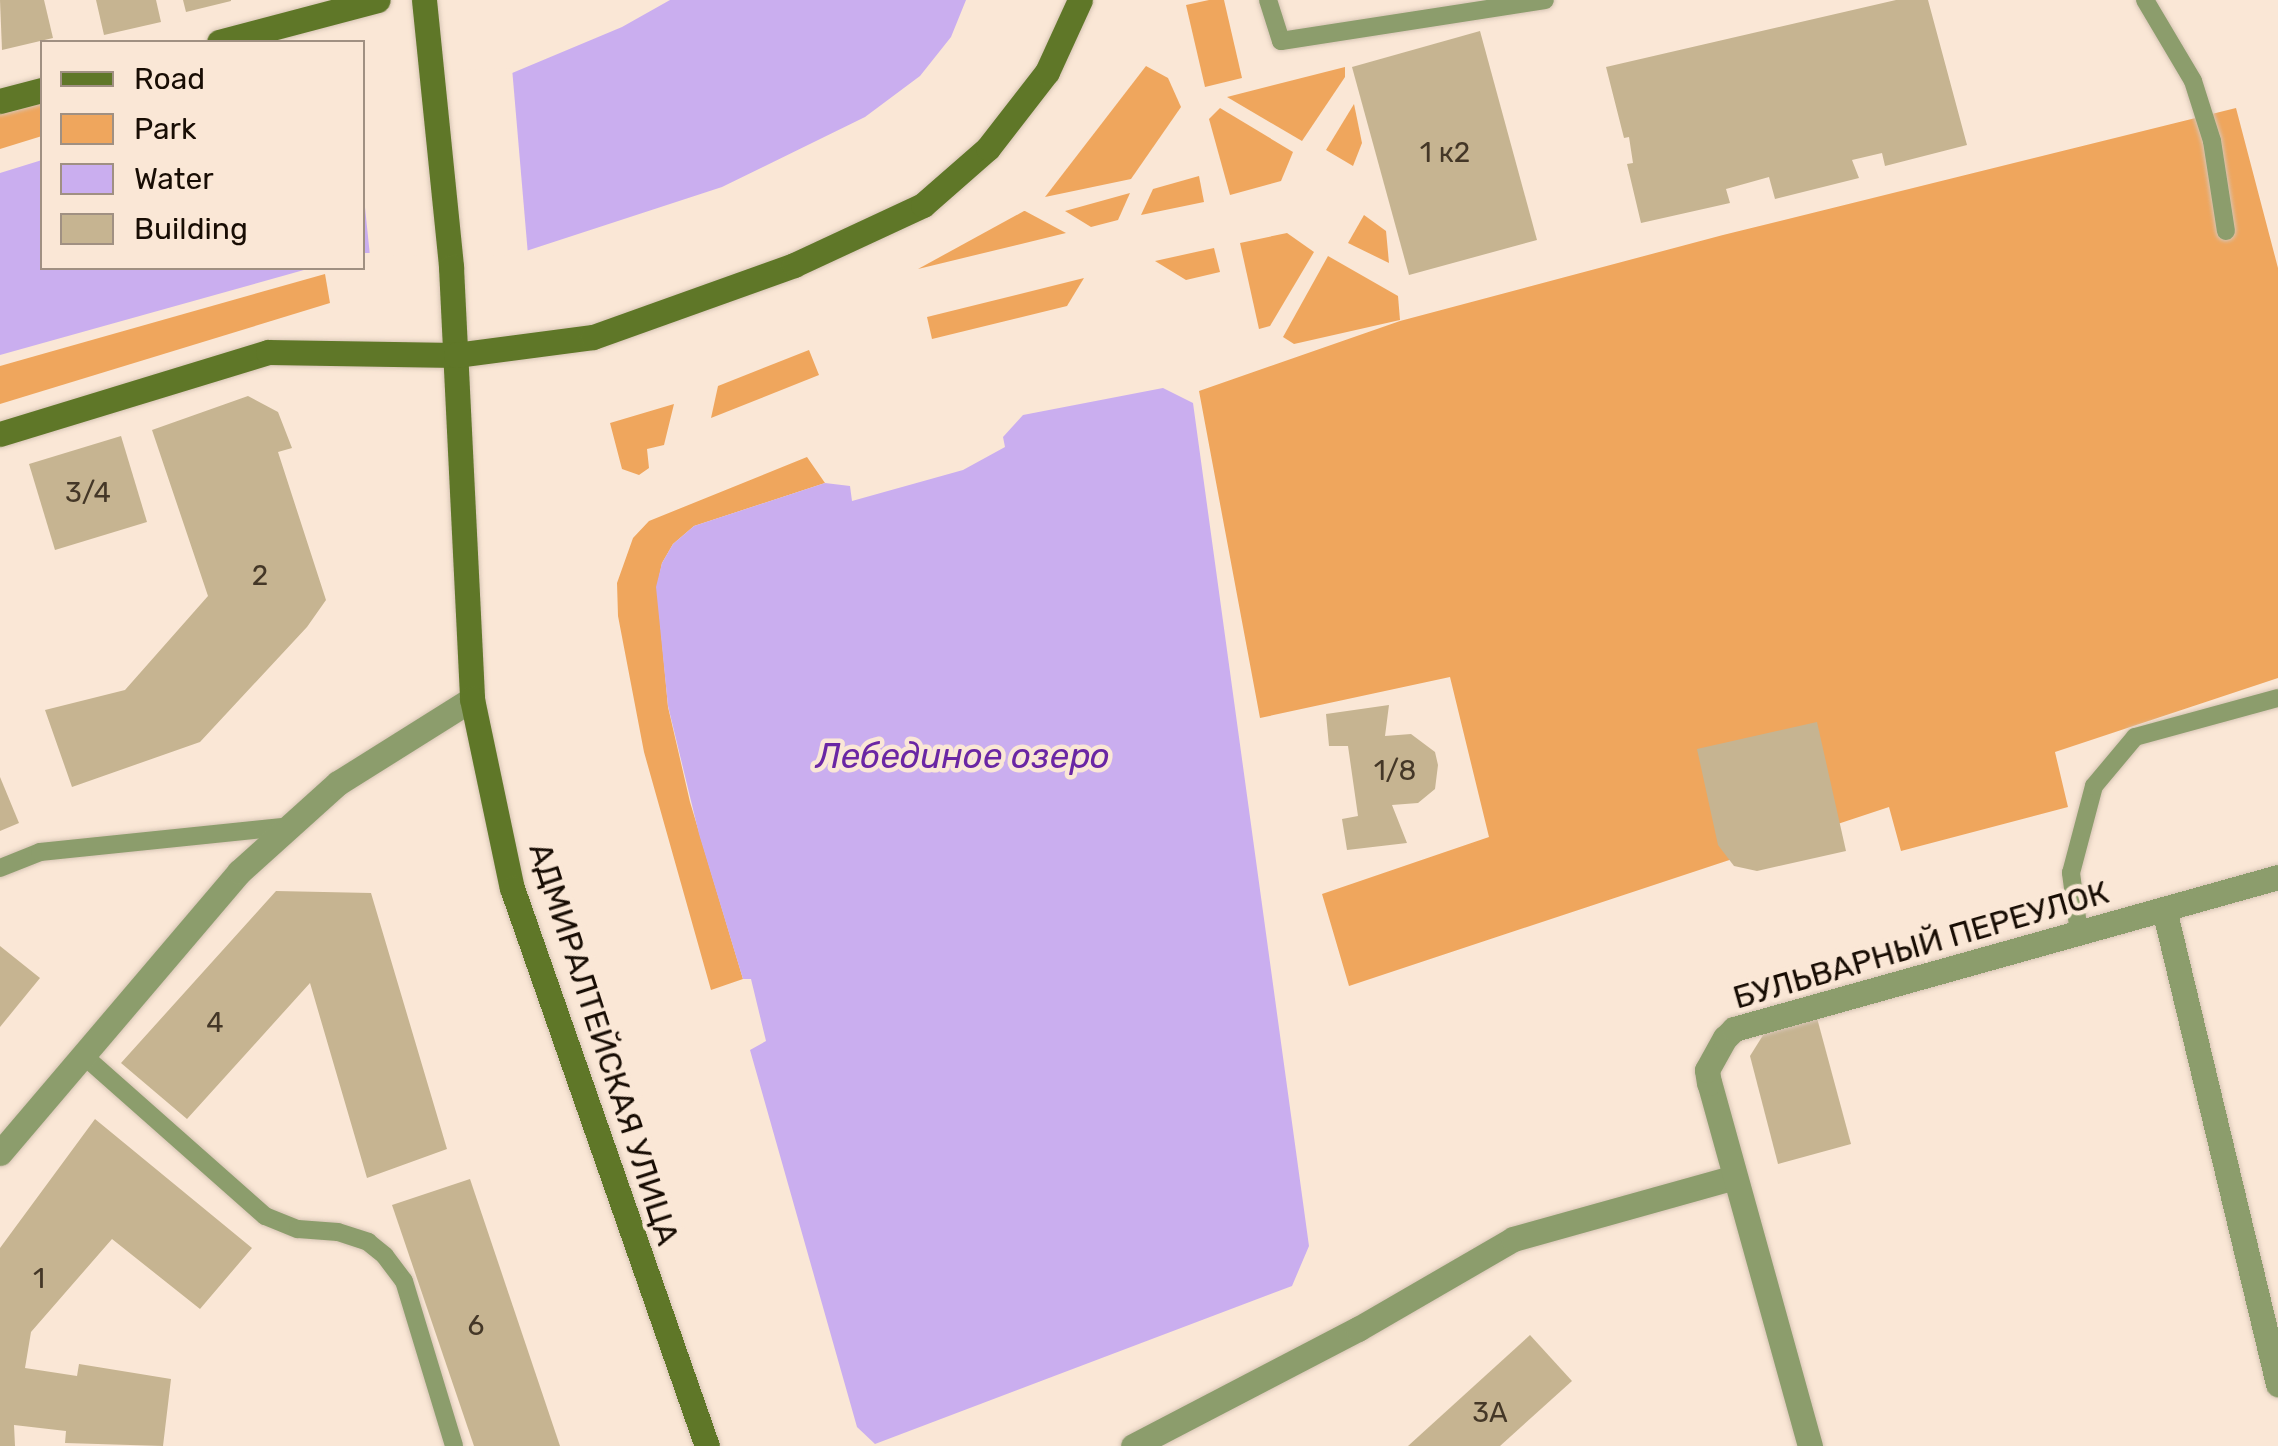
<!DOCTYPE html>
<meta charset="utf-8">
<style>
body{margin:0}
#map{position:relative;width:2278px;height:1446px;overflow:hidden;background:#fae7d6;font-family:Rubik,sans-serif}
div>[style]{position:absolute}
.green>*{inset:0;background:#efa65d}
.water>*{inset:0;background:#caaeef}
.pier>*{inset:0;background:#fae7d6}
.building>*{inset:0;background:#c6b491}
.roads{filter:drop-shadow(0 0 2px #d6c4b4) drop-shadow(0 0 2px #d6c4b4)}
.lane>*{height:18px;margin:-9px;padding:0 9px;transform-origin:9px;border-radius:9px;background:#8c9d6c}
.street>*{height:25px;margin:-12.5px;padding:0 12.5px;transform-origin:12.5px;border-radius:12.5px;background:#8c9d6c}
.secondary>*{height:25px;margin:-12.5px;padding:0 12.5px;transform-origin:12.5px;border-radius:12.5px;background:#5f7728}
span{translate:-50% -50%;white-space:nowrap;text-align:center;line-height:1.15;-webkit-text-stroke:9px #fae7d6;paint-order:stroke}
.number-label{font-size:28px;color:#443727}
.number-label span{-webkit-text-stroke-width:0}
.street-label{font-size:32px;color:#180d04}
.water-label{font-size:35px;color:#6a26a4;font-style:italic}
.legend{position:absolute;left:40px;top:40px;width:325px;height:230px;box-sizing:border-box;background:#fae7d6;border:2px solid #a09082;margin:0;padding:12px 18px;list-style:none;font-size:30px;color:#180d04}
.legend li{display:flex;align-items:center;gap:20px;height:50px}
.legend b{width:50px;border:2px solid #a09082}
</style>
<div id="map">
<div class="green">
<div style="clip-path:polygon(1209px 0,1224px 0,1242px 78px,1205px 87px,1186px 5px)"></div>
<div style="clip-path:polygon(1146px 66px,1168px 78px,1181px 107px,1131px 179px,1045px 197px)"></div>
<div style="clip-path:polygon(1345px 67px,1345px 77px,1302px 141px,1227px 97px)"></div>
<div style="clip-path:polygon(42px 101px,42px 136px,0 149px,0 113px)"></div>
<div style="clip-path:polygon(1354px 104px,1362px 143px,1353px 166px,1326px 150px)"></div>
<div style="clip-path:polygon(1220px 108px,1293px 152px,1281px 181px,1230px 195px,1209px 119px)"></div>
<div style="clip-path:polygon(2236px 108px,2278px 268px,2278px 678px,2055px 752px,2068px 807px,1901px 851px,1889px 807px,1349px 986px,1322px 894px,1489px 837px,1450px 677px,1260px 718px,1199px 391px,1400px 321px,1723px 235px)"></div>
<div style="clip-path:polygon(1199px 176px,1204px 202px,1141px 215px,1153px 189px)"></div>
<div style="clip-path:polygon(1130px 193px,1118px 220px,1091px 227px,1065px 211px)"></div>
<div style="clip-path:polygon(1025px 211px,1066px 233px,918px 269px,1024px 211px)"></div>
<div style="clip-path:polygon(1364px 215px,1386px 231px,1389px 263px,1348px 243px)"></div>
<div style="clip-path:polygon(1287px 233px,1314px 252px,1270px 326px,1259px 329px,1240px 243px)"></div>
<div style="clip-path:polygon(1214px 248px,1220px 272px,1186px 280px,1155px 261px)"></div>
<div style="clip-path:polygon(1328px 256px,1398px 296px,1400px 320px,1294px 344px,1283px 337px)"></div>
<div style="clip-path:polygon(325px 274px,330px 303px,0 404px,0 366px)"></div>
<div style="clip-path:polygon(1084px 278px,1067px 306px,932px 339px,927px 317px)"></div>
<div style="clip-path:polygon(809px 350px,819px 375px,711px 418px,718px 386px)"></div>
<div style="clip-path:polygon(674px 404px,664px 445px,647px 449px,649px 468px,639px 475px,622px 469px,610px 423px)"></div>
<div style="clip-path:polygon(807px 457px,825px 483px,694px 526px,673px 544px,662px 563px,657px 587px,668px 707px,690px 802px,743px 979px,711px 990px,644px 752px,618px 616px,617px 583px,633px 538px,649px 521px)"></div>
</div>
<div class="water">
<div style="clip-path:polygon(670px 0,966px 0,951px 37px,920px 76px,865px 117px,722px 187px,523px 252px,363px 253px,363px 78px,505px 76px,622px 27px)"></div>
<div style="clip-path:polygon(42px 160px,42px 268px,311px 268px,0 355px,0 173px)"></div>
<div style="clip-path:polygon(1163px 388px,1193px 403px,1309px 1246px,1292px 1286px,875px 1444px,857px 1427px,750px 1050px,766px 1041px,751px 979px,743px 979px,699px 834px,668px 706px,656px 587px,662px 563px,673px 544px,694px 526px,825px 483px,850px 486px,852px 501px,963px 470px,1005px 447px,1003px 437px,1023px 415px)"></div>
</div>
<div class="pier">
<div style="clip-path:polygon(512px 68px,528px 255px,370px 256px,362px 178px,362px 73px)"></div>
</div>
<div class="building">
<div style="clip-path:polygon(0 0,44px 0,53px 38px,2px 50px)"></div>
<div style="clip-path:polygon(96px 0,156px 0,161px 22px,104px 35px)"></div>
<div style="clip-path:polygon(183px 0,231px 0,231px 1px,186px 12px)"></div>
<div style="clip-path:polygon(1896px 0,1928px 0,1967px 145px,1885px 166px,1882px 153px,1852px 160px,1859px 178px,1775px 199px,1769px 177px,1726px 189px,1730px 203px,1641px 223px,1627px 164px,1633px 163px,1629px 137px,1624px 138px,1606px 67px)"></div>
<div style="clip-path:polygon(1480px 31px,1537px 240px,1409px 275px,1352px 67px)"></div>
<div style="clip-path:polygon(248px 396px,278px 412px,292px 448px,278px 452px,326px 600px,307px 627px,200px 742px,72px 787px,45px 710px,125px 690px,208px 596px,152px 430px)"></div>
<div style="clip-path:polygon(121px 436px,147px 522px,55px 550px,29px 464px)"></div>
<div style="clip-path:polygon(1389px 705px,1385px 736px,1411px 734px,1435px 752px,1438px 765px,1435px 789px,1418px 803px,1392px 805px,1407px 843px,1347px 850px,1342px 819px,1358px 816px,1348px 746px,1329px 746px,1326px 714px)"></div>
<div style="clip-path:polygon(1817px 722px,1846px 851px,1757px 871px,1734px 866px,1718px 845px,1697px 749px)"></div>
<div style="clip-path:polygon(0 777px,19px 823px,0 831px)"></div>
<div style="clip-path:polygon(276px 891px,371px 893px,447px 1149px,367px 1178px,310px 983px,187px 1119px,121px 1063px)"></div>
<div style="clip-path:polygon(0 946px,40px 978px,0 1027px)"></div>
<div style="clip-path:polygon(1817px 1018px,1851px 1144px,1778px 1164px,1750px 1056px,1765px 1032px)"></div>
<div style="clip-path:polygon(95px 1119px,252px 1248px,200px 1309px,112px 1239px,31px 1332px,25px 1368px,77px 1376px,79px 1364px,171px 1379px,163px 1446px,65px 1443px,66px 1431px,14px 1425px,15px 1446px,0 1446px,0 1248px)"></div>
<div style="clip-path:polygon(470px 1179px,560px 1446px,474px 1446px,392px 1205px)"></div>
<div style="clip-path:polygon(1530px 1335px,1572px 1381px,1500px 1446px,1408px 1446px)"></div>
</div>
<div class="roads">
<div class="lane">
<div style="left:1268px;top:0;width:43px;rotate:72.4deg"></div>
<div style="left:1281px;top:41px;width:267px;rotate:-8.8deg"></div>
<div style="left:2145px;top:0;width:94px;rotate:59.3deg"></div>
<div style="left:2193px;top:81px;width:63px;rotate:72.4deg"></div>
<div style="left:2212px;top:141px;width:91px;rotate:81.2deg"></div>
<div style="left:0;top:868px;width:43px;rotate:-21.8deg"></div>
<div style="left:40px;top:852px;width:251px;rotate:-5.9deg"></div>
<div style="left:2079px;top:933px;width:61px;rotate:-97.6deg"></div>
<div style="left:2071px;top:873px;width:90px;rotate:-75.2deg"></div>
<div style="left:2094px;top:786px;width:64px;rotate:-50.1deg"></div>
<div style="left:2135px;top:737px;width:148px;rotate:-15.3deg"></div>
<div style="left:83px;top:1055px;width:243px;rotate:41.5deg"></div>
<div style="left:265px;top:1216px;width:35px;rotate:22deg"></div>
<div style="left:298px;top:1229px;width:40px;rotate:4.3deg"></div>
<div style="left:338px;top:1232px;width:32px;rotate:18deg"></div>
<div style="left:368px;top:1242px;width:22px;rotate:39deg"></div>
<div style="left:385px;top:1256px;width:31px;rotate:53deg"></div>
<div style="left:404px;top:1281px;width:172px;rotate:73.1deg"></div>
</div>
<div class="street">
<div style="left:2164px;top:909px;width:489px;rotate:76.5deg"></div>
<div style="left:0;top:1153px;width:369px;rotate:-49.6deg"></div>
<div style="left:239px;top:872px;width:133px;rotate:-42deg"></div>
<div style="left:338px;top:783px;width:158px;rotate:-32.1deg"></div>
<div style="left:1133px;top:1446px;width:254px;rotate:-27.5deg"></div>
<div style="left:1358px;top:1329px;width:179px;rotate:-30.1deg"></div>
<div style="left:1513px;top:1239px;width:230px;rotate:-15.6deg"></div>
<div style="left:1810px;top:1446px;width:377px;rotate:-105.5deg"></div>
<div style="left:1709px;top:1083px;width:13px;rotate:-99deg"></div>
<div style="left:1707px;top:1070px;width:37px;rotate:-61deg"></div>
<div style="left:1725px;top:1038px;width:13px;rotate:-45deg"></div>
<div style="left:1734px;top:1029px;width:565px;rotate:-15.61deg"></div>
</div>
<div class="secondary">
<div style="left:424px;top:0;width:268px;rotate:84.2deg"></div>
<div style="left:451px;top:267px;width:433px;rotate:87.2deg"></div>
<div style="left:472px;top:699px;width:193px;rotate:78.1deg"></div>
<div style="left:512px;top:888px;width:591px;rotate:70.74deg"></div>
<div style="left:219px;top:42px;width:164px;rotate:-14.8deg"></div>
<div style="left:0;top:101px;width:43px;rotate:-14.7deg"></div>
<div style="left:0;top:434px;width:280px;rotate:-17deg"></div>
<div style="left:268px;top:352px;width:188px;rotate:0.9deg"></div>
<div style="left:456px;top:355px;width:138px;rotate:-7.5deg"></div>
<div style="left:593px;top:337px;width:214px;rotate:-19.7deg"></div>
<div style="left:794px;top:265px;width:142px;rotate:-24.9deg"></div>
<div style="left:923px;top:205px;width:86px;rotate:-41.2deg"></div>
<div style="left:988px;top:148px;width:96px;rotate:-52.2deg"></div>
<div style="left:1047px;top:72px;width:79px;rotate:-65.4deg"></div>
</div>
</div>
<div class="number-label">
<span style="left:1445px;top:153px">1 к2</span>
<span style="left:88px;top:493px">3/4</span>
<span style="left:260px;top:576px">2</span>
<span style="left:1395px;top:771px">1/8</span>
<span style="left:215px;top:1023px">4</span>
<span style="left:39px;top:1279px">1</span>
<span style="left:476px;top:1326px">6</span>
<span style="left:1490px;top:1413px">3А</span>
</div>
<div class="street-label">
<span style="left:1921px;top:945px;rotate:-16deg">БУЛЬВАРНЫЙ ПЕРЕУЛОК</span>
<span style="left:604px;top:1044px;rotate:72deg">АДМИРАЛТЕЙСКАЯ УЛИЦА</span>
</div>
<div class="water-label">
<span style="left:963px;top:756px">Лебединое озеро</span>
</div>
<ul class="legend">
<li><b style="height:12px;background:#5f7728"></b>Road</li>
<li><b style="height:28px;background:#efa65d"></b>Park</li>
<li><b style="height:28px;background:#caaeef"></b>Water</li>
<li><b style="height:28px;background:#c6b491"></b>Building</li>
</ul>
</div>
